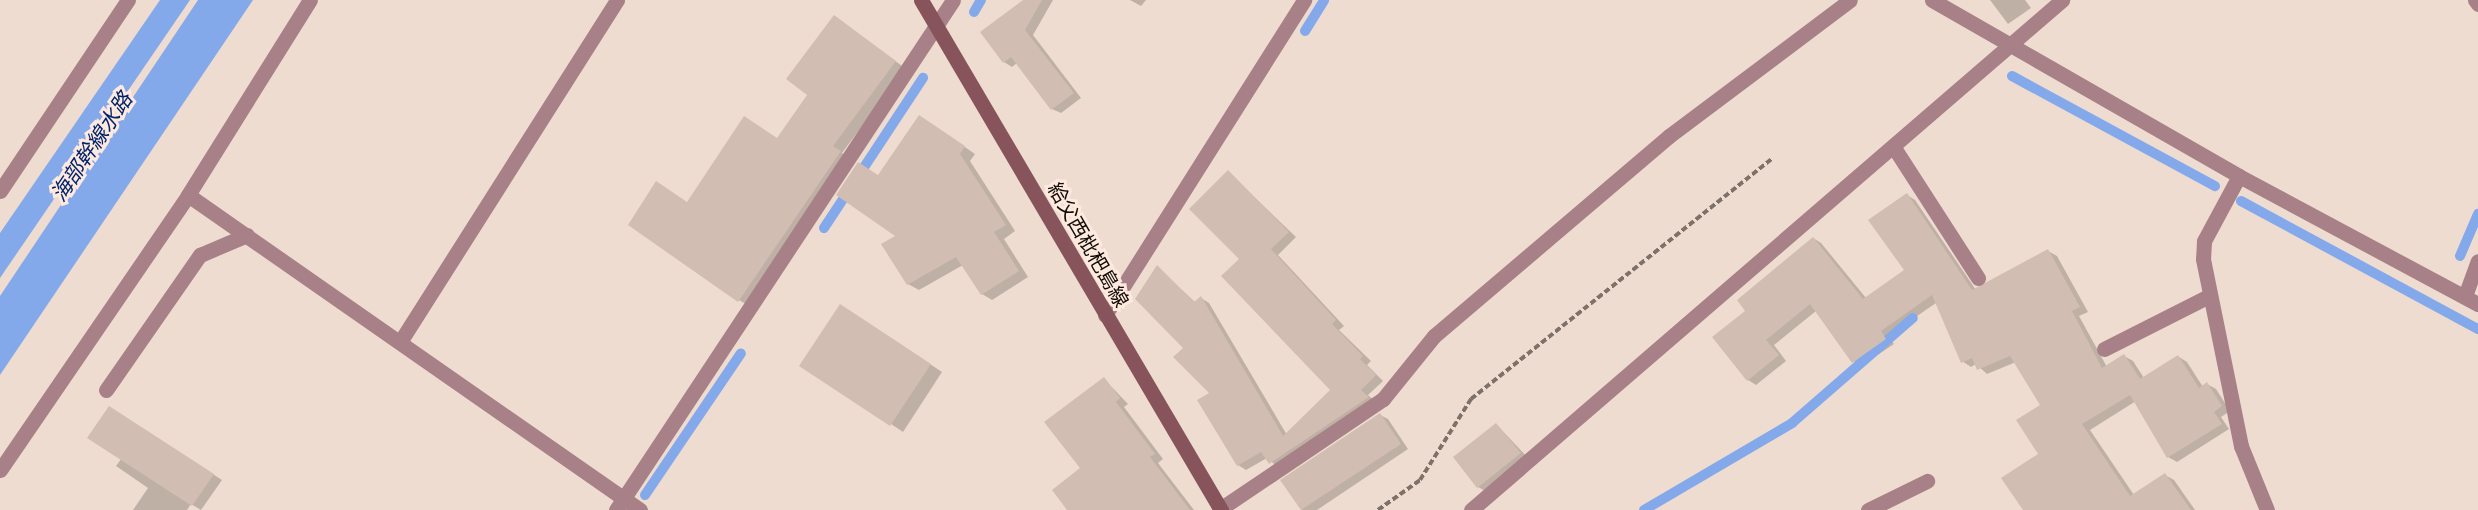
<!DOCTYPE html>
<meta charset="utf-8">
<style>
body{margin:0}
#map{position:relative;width:2478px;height:510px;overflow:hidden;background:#efdcd0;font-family:"Zilla Slab","Noto Sans JP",serif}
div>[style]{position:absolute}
.water>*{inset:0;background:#84a9eb}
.shadow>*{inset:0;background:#0003}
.stream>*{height:10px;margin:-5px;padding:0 5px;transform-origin:5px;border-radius:5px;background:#84a9eb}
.building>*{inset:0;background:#d1bdb2}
.path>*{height:4px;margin-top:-2px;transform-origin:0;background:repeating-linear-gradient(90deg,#7e7169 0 6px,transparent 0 9px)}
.service>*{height:15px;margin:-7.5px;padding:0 7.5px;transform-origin:7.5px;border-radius:7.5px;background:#a78187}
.minor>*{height:15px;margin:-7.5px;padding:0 7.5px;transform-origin:7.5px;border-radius:7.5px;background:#a78187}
.tertiary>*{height:15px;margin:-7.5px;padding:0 7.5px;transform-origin:7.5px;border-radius:7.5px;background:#a78187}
.secondary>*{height:15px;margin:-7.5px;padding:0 7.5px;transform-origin:7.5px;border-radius:7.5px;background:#88545c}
span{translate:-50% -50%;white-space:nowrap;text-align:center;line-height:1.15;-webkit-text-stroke:6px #fde9dd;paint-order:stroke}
.street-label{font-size:20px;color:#110b07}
.water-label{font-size:21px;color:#00236d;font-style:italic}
</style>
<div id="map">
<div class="water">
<div style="clip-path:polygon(160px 0,190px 0,0 278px,0 233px)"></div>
<div style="clip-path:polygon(198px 0,253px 0,0 375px,0 296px)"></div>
</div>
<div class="shadow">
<div style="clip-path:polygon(1025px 0,1053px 0,1033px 35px,1081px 98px,1061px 113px,1052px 109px,1017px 63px,1012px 67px,1004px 62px)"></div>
<div style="clip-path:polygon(1130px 0,1146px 0,1141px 6px)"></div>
<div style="clip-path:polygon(1990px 0,2025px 0,2031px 8px,2008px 24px)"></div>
<div style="clip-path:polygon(834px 17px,905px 68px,842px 153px,850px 158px,749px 306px,739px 300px,693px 207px,777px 139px,809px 94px)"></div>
<div style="clip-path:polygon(930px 123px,975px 154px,970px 161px,1015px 231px,1004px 239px,1028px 277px,992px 300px,982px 294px,963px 265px,919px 290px,908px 284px,883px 245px,898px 236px,879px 177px)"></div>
<div style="clip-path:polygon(1228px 172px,1296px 237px,1278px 255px,1344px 326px,1339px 330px,1371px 361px,1367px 365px,1383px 381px,1368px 395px,1376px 402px,1279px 468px,1267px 458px,1246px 470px,1238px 465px,1211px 394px,1185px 348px,1157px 267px,1196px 303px,1201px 298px,1209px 303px,1287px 435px,1332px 390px,1241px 259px)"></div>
<div style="clip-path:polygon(1907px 195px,1915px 200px,1976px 290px,2048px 251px,2057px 256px,2088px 312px,2079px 316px,2107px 367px,2124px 356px,2133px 361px,2144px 378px,2179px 357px,2187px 362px,2203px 387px,2207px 384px,2216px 389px,2230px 411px,2221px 417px,2229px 429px,2177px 462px,2168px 457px,2136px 401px,2090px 430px,2134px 495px,2165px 475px,2174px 480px,2195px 510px,2024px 510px,2040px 455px,2042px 405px,2016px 362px,1987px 374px,1976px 364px,1971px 367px,1962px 361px,1936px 303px,1888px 336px,1894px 344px,1861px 366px,1853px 361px,1816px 311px,1774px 345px,1786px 361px,1756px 385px,1748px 380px,1747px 311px,1813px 238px,1821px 243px,1866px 298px,1906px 270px)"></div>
<div style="clip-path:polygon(853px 313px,942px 372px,903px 432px,891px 424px)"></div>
<div style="clip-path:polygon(1104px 379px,1128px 404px,1124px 407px,1163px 459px,1158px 463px,1194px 510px,1069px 510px)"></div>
<div style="clip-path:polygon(118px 413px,222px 480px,201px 510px,191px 504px,187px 510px,133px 510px,148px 488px,116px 466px,121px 459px)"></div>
<div style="clip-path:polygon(1380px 415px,1388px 419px,1408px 449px,1317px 510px,1302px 510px,1282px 481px)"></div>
<div style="clip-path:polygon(1496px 424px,1529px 459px,1487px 492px,1478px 487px)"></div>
</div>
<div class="stream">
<div style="left:974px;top:12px;width:14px;rotate:-60deg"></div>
<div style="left:1305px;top:31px;width:36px;rotate:-58deg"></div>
<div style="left:2012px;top:76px;width:231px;rotate:28.5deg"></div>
<div style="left:2241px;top:201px;width:269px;rotate:28.4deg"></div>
<div style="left:824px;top:228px;width:180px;rotate:-56.6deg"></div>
<div style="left:2460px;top:256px;width:46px;rotate:-66.8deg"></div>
<div style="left:645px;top:495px;width:171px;rotate:-55.9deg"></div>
<div style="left:1644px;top:510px;width:172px;rotate:-30.4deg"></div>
<div style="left:1792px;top:423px;width:160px;rotate:-41deg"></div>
</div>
<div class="building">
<div style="clip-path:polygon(1023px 0,1042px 0,1025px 30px,1074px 93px,1051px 110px,1011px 57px,1003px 63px,980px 32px)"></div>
<div style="clip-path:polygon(834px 15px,896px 61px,833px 146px,841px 151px,738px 302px,628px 225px,656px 181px,687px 202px,744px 116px,777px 138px,807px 95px,786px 79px)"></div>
<div style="clip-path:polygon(919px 115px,965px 146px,960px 154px,1006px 225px,994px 232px,1019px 271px,981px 295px,956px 257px,907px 285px,881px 244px,895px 236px,836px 195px,858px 162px,878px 175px)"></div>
<div style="clip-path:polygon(1228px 170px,1289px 232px,1271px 249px,1336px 320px,1332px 324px,1363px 356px,1360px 359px,1376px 375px,1361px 390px,1369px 397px,1269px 464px,1261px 452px,1237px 466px,1197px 400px,1209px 393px,1173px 357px,1183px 348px,1135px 299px,1157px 265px,1194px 302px,1201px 296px,1283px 436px,1330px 390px,1221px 276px,1239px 259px,1189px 209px)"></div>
<div style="clip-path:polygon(1907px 193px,1972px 290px,2048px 249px,2080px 307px,2072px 311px,2102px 368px,2124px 354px,2140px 379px,2178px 355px,2199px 388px,2207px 382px,2222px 406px,2214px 412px,2222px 424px,2167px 458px,2130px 395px,2082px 424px,2130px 496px,2165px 473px,2191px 510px,2023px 510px,2001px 478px,2038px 454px,2016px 420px,2040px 405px,2010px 356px,1977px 370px,1972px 358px,1961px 363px,1932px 295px,1881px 331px,1886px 339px,1852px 363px,1810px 304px,1766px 340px,1779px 355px,1747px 381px,1712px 337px,1745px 311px,1737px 300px,1813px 237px,1863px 299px,1904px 270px,1868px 220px)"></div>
<div style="clip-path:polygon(840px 304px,931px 364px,890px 426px,799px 366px)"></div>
<div style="clip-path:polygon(1104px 377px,1120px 398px,1116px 402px,1155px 454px,1150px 457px,1190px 510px,1067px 510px,1052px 490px,1080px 468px,1044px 422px)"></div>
<div style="clip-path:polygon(109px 406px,214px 474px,192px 506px,87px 438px)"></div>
<div style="clip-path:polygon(1380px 413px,1401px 444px,1301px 510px,1280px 480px)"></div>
<div style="clip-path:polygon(1496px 423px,1521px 453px,1477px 488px,1453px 457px)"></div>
</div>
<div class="path">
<div style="left:1378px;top:510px;width:52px;rotate:-35.5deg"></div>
<div style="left:1420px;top:480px;width:96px;rotate:-57.8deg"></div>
<div style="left:1471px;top:399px;width:385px;rotate:-38.6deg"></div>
</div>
<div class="service">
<div style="left:1893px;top:146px;width:157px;rotate:57.2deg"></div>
<div style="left:2104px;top:349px;width:118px;rotate:-26.8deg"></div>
<div style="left:106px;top:390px;width:165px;rotate:-55.2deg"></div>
<div style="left:200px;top:255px;width:51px;rotate:-23.1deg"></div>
</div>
<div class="minor">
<div style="left:1932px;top:0;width:354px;rotate:29.8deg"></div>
<div style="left:2239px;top:176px;width:271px;rotate:28.2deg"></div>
<div style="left:2475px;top:0;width:5px;rotate:53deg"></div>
<div style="left:2239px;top:176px;width:74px;rotate:118.3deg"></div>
<div style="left:2204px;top:241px;width:18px;rotate:93deg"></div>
<div style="left:2203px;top:259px;width:191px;rotate:78.5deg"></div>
<div style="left:2241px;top:446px;width:69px;rotate:67.9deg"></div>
<div style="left:0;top:191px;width:230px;rotate:-56.2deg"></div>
<div style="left:188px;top:195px;width:551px;rotate:34.87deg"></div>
<div style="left:2465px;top:296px;width:37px;rotate:-70deg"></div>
<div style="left:1105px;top:315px;width:373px;rotate:-57.7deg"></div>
<div style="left:400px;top:342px;width:405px;rotate:-57.6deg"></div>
<div style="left:1220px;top:509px;width:197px;rotate:-34deg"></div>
<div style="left:1383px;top:399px;width:81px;rotate:-51deg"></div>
<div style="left:1434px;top:336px;width:309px;rotate:-40.4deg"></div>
<div style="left:1669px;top:136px;width:226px;rotate:-36.9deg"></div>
<div style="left:616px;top:510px;width:611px;rotate:-56.54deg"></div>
<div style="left:1471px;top:510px;width:781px;rotate:-40.79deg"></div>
<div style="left:1868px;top:510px;width:66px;rotate:-26.2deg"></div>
</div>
<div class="tertiary">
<div style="left:0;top:470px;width:333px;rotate:-55.6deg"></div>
<div style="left:188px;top:195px;width:230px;rotate:-58deg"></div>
</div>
<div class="secondary">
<div style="left:921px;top:0;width:592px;rotate:59.53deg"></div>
</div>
<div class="street-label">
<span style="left:1088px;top:245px;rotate:60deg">給父西枇杷島線</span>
</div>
<div class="water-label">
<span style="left:92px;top:147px;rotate:-56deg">海部幹線水路</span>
</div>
</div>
